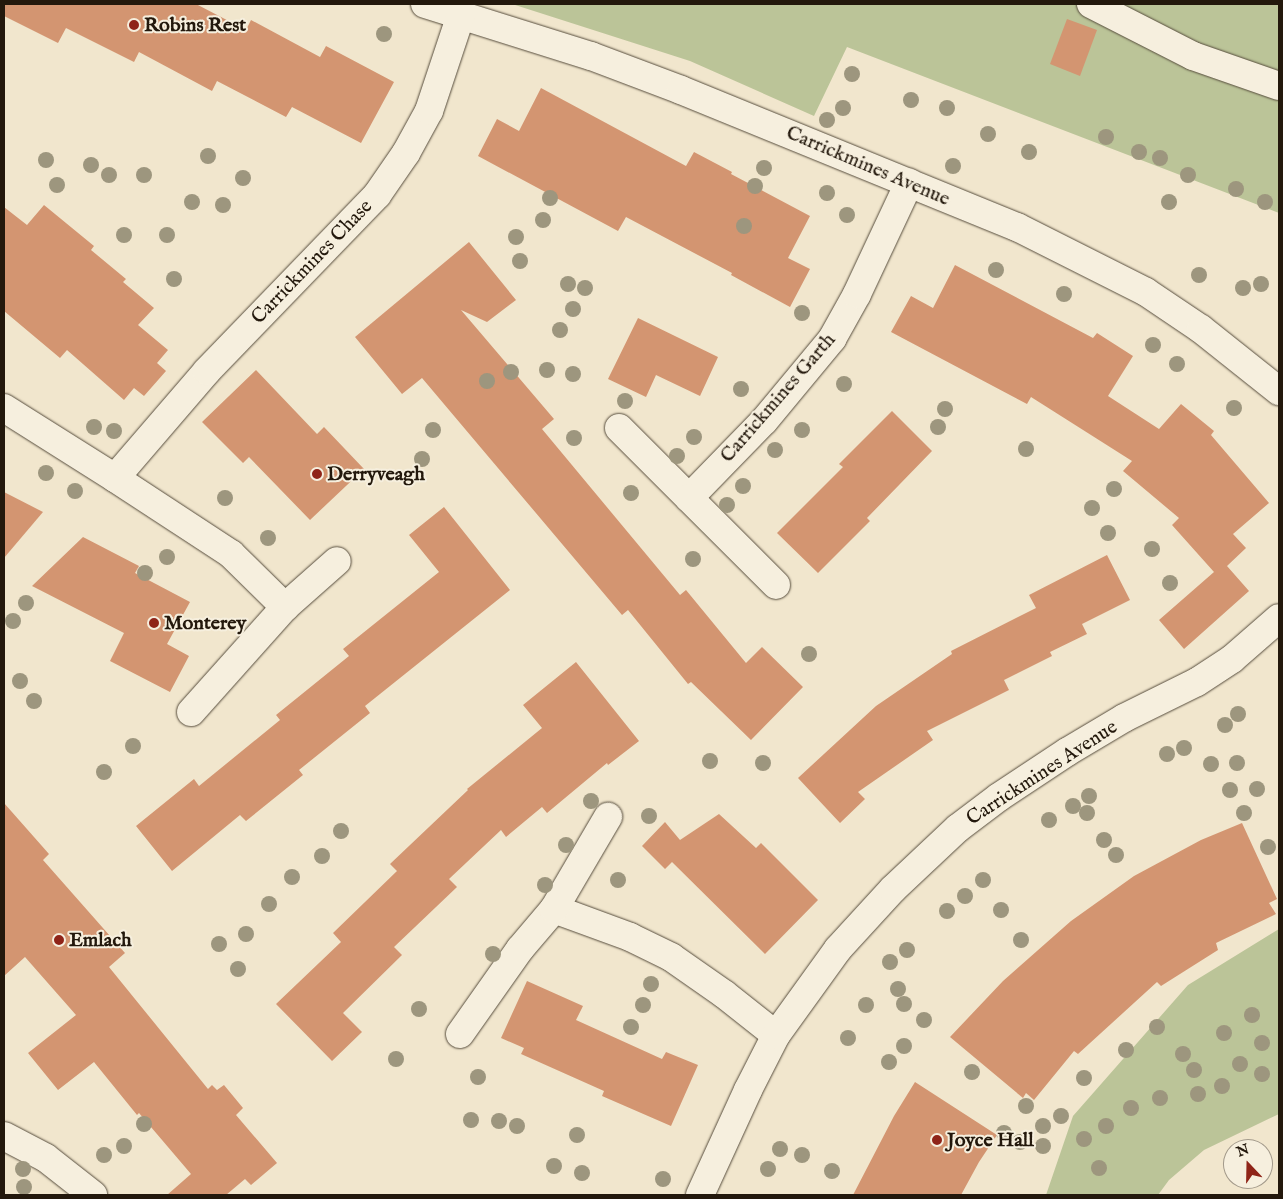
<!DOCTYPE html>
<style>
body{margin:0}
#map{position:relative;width:1283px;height:1199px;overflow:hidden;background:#f1e6cd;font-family:"IM FELL English",serif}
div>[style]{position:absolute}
.green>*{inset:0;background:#bbc498}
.building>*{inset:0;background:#d39571}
.roads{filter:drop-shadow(0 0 1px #564c3c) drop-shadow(0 0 1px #564c3c)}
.minor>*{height:28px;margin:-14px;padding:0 14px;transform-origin:14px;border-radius:14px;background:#f6efde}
.trees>*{width:16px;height:16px;margin:-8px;border-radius:50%;background:#9d967e}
.dots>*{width:14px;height:14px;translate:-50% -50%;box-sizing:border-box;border:2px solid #f6efde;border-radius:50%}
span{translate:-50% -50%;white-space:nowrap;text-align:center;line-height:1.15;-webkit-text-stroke:4px #f6efde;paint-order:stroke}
.poi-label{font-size:20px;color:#23180c;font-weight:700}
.left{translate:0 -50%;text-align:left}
.street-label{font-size:20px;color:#23180c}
.frame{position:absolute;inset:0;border:5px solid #23180c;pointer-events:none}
.north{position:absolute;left:1223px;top:1139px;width:50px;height:50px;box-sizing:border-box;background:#f6efde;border:1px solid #a2998a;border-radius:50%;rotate:339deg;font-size:14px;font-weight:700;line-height:20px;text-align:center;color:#23180c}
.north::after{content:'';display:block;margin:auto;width:18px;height:22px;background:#8f2418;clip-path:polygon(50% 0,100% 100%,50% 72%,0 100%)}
</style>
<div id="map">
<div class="green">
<div style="clip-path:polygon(512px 4px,1279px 4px,1279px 213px,847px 47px,814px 116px,690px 61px)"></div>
<div style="clip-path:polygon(1279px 929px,1279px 1114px,1204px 1150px,1169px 1180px,1158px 1195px,1046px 1195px,1073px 1116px,1188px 985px)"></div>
</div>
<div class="building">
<div style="clip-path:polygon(4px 4px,196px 4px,246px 30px,251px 20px,320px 57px,326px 46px,394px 82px,361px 143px,292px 107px,286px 117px,217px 81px,212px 91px,139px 52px,134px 62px,66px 28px,58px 43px,4px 16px)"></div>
<div style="clip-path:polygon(1067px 19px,1097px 30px,1080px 76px,1050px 64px)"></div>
<div style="clip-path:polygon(541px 88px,686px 166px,694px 152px,732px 172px,731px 174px,810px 216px,788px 258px,810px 269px,790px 307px,731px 275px,732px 273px,626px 217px,618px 231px,478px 156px,497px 119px,519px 131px)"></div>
<div style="clip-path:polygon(44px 205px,94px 246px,91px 250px,126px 279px,123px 282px,154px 308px,138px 325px,168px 350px,157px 363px,166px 371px,144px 396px,134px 388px,124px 400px,67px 350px,60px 358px,4px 311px,4px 207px,27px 225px)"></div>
<div style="clip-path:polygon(469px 242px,516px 300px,487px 322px,461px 310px,554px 419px,542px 429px,680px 595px,686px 590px,746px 663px,762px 647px,803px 687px,751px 740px,691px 682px,688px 684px,628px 610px,622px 615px,422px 378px,402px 394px,355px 337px)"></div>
<div style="clip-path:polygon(955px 265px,1093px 338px,1097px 333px,1133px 356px,1108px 396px,1159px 429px,1181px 404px,1214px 431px,1211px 435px,1269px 503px,1233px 534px,1246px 548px,1227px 566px,1249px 591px,1184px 649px,1159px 620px,1214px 572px,1172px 525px,1179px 518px,1123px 471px,1132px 461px,1031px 397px,1027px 404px,891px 332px,911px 296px,933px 308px)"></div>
<div style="clip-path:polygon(638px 318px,718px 357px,700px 396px,656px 375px,646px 397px,608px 379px)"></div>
<div style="clip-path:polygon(256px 370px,317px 434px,324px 427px,364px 469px,310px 520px,249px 457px,243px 463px,202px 422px)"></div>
<div style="clip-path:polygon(892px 411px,932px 451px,867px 518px,870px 521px,818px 573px,777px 533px,843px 467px,839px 464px)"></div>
<div style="clip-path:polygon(4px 492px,43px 512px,4px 558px)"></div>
<div style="clip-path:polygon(444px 507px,510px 590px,365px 706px,370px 713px,299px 770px,303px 775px,246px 821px,240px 815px,172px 871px,136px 826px,194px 779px,199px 786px,280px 720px,276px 715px,349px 656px,343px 649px,439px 572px,409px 535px)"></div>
<div style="clip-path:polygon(83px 537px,139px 566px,135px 573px,190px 602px,167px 644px,189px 656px,170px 692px,110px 661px,124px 633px,32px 586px)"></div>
<div style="clip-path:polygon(1107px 555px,1130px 600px,1082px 624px,1087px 634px,1050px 652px,1052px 656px,1004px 680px,1009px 690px,927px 731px,933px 740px,858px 792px,865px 799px,840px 823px,798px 778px,876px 706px,952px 654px,951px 651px,1036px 608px,1029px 595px)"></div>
<div style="clip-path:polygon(576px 662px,639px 741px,608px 765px,607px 763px,547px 813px,542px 807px,506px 837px,501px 830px,449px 879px,457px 887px,394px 947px,402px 955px,343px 1013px,362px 1032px,332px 1061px,276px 1004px,341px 942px,333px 933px,397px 871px,390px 864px,468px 790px,467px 789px,542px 728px,523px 705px)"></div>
<div style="clip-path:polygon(4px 803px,49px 854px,43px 860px,125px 953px,109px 967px,208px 1089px,212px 1085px,217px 1090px,224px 1085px,243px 1108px,236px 1115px,277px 1163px,251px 1185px,245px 1179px,226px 1195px,167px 1195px,191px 1174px,139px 1113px,137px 1115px,94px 1062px,58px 1090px,28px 1053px,76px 1015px,25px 957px,4px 976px)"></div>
<div style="clip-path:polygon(719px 814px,756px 848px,761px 843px,818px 900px,765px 954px,672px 862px,665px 869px,642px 846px,665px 822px,680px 840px)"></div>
<div style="clip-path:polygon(1242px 823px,1277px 899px,1269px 903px,1276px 914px,1216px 943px,1218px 950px,1161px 986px,1157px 982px,1078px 1054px,1074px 1051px,1034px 1100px,1026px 1093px,1023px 1098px,950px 1037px,1003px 981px,1071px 921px,1134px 876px,1201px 840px)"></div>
<div style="clip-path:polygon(527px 981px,583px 1006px,576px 1020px,662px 1059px,666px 1052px,698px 1065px,671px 1126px,602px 1096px,604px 1091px,521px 1054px,524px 1048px,501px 1038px)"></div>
<div style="clip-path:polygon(915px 1082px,997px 1135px,979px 1162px,961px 1195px,853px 1195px,894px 1116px)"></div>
</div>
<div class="roads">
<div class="minor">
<div style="left:425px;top:4px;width:174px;rotate:17.4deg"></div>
<div style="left:591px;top:56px;width:96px;rotate:20.7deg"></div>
<div style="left:681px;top:90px;width:363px;rotate:22.2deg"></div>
<div style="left:1017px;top:227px;width:144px;rotate:26.7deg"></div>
<div style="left:1146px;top:292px;width:66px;rotate:33.9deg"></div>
<div style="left:1201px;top:329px;width:100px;rotate:38.5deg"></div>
<div style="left:1091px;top:4px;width:114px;rotate:27deg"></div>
<div style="left:1193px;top:56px;width:91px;rotate:19.2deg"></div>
<div style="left:4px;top:408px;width:131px;rotate:32.2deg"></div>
<div style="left:115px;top:478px;width:141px;rotate:-49.3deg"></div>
<div style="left:207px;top:371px;width:245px;rotate:-46deg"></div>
<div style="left:377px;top:195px;width:51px;rotate:-55.4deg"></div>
<div style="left:406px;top:153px;width:48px;rotate:-61.3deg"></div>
<div style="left:429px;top:111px;width:101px;rotate:-71.6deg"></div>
<div style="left:619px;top:428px;width:99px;rotate:45deg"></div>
<div style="left:689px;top:498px;width:107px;rotate:-45.8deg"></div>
<div style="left:764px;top:421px;width:107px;rotate:-50.3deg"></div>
<div style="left:832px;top:339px;width:51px;rotate:-60.9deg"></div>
<div style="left:857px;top:294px;width:123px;rotate:-64.9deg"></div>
<div style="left:115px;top:478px;width:139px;rotate:33.2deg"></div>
<div style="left:231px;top:554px;width:76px;rotate:44.5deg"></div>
<div style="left:285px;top:607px;width:141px;rotate:131.8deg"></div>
<div style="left:689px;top:498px;width:123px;rotate:45deg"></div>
<div style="left:285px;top:607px;width:69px;rotate:-41.5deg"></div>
<div style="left:554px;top:909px;width:81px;rotate:20.2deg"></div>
<div style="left:630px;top:937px;width:46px;rotate:26deg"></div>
<div style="left:671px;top:957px;width:65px;rotate:34.9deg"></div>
<div style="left:724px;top:994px;width:66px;rotate:38.3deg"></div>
<div style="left:460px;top:1034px;width:104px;rotate:-54.8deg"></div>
<div style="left:520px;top:949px;width:52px;rotate:-49.6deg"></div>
<div style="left:554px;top:909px;width:107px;rotate:-59.6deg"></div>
<div style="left:4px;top:1136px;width:47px;rotate:27.6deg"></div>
<div style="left:46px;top:1158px;width:60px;rotate:38.2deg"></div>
<div style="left:700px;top:1195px;width:115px;rotate:-65.4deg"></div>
<div style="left:748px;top:1090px;width:62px;rotate:-63deg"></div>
<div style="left:776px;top:1035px;width:106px;rotate:-54.2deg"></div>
<div style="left:838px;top:949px;width:81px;rotate:-47.5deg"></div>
<div style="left:893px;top:889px;width:89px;rotate:-43.2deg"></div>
<div style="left:958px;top:828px;width:51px;rotate:-37.1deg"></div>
<div style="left:999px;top:797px;width:82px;rotate:-33.5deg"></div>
<div style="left:1067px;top:752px;width:66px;rotate:-30.8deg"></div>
<div style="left:1124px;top:718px;width:81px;rotate:-26.3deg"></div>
<div style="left:1197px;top:682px;width:42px;rotate:-33.3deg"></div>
<div style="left:1232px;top:659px;width:62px;rotate:-41.1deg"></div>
</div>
</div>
<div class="trees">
<div style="left:384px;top:34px"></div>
<div style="left:852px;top:74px"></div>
<div style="left:911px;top:100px"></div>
<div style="left:843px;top:108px"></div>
<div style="left:947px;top:108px"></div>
<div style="left:827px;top:120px"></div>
<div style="left:988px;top:134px"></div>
<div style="left:1106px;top:137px"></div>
<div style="left:1029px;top:152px"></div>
<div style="left:1139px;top:152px"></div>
<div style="left:208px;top:156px"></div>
<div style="left:1160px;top:158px"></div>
<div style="left:46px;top:160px"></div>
<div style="left:91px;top:165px"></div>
<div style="left:953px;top:166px"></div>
<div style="left:764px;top:168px"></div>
<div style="left:109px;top:175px"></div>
<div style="left:144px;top:175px"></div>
<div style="left:1188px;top:175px"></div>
<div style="left:243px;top:178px"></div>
<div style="left:57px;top:185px"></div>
<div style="left:755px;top:186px"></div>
<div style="left:1236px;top:189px"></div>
<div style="left:827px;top:193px"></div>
<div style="left:550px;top:198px"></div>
<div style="left:192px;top:202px"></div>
<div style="left:1169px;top:202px"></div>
<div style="left:1265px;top:202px"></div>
<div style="left:223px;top:205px"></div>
<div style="left:847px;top:215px"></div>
<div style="left:543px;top:220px"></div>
<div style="left:744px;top:226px"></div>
<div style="left:124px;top:235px"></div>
<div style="left:167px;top:235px"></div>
<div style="left:516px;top:237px"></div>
<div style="left:520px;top:261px"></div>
<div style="left:996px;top:270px"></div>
<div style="left:1199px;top:275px"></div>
<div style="left:174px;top:279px"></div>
<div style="left:568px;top:284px"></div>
<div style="left:1261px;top:284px"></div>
<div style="left:585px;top:288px"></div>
<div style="left:1243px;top:288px"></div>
<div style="left:1064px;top:294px"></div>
<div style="left:573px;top:309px"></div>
<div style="left:802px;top:313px"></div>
<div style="left:560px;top:330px"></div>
<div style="left:1153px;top:345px"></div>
<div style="left:1177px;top:364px"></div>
<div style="left:547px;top:370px"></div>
<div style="left:511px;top:372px"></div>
<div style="left:573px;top:374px"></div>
<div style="left:487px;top:381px"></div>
<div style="left:844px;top:384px"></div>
<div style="left:741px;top:389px"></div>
<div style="left:625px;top:401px"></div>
<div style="left:1234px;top:408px"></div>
<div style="left:945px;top:409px"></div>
<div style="left:94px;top:427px"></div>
<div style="left:938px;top:427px"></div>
<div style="left:433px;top:430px"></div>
<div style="left:802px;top:430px"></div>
<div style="left:114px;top:431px"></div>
<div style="left:694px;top:437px"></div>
<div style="left:574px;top:438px"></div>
<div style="left:1026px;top:449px"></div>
<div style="left:775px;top:450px"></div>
<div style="left:677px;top:456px"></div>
<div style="left:422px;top:459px"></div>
<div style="left:46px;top:473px"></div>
<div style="left:743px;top:486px"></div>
<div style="left:1114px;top:489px"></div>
<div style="left:75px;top:491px"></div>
<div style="left:631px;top:493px"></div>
<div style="left:225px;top:498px"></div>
<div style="left:727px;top:505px"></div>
<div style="left:1092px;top:508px"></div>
<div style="left:1108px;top:533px"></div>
<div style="left:268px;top:538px"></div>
<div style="left:1152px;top:549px"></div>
<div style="left:167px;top:557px"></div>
<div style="left:693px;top:559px"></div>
<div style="left:145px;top:573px"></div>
<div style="left:1170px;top:583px"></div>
<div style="left:26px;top:603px"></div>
<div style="left:13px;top:621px"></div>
<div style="left:809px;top:654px"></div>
<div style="left:20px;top:681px"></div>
<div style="left:34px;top:701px"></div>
<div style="left:1238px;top:714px"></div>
<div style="left:1225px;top:725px"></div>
<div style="left:133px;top:746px"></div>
<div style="left:1184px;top:748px"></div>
<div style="left:1167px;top:754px"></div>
<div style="left:710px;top:761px"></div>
<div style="left:763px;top:763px"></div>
<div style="left:1237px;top:763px"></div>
<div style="left:1211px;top:764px"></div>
<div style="left:104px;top:772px"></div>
<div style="left:1257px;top:789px"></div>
<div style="left:1230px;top:790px"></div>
<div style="left:1089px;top:796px"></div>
<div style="left:591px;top:801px"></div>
<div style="left:1073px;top:806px"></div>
<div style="left:1087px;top:813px"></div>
<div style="left:1244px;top:813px"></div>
<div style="left:649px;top:816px"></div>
<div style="left:1049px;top:820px"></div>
<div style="left:341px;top:831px"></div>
<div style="left:1104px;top:840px"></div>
<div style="left:566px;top:845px"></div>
<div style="left:1268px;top:847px"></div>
<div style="left:1116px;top:855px"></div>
<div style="left:322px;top:856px"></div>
<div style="left:292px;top:877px"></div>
<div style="left:618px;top:880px"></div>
<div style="left:983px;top:880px"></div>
<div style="left:545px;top:885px"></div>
<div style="left:965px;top:896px"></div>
<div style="left:269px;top:904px"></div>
<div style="left:1001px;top:910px"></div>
<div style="left:947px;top:911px"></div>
<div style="left:246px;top:934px"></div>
<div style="left:1021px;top:940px"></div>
<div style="left:219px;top:944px"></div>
<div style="left:907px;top:950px"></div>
<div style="left:493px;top:954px"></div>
<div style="left:890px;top:962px"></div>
<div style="left:238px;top:969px"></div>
<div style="left:651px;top:984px"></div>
<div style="left:898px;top:989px"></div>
<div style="left:904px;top:1004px"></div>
<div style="left:643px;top:1005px"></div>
<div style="left:866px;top:1005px"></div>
<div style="left:419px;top:1009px"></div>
<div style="left:1252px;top:1015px"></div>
<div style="left:924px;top:1020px"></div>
<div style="left:631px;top:1027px"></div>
<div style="left:1157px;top:1027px"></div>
<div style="left:1224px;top:1033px"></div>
<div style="left:848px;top:1038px"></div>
<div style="left:1262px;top:1043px"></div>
<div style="left:904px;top:1046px"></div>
<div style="left:1126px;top:1050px"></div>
<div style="left:1183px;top:1054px"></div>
<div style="left:396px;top:1059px"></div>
<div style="left:889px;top:1062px"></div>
<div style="left:1240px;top:1064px"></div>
<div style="left:1194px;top:1070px"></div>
<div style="left:972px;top:1072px"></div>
<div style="left:1262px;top:1074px"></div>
<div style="left:478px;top:1077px"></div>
<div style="left:1084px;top:1078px"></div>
<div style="left:1222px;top:1086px"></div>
<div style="left:1198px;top:1094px"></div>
<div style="left:1160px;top:1098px"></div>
<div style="left:1026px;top:1106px"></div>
<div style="left:1131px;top:1108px"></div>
<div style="left:1061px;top:1116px"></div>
<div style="left:471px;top:1120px"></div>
<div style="left:499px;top:1121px"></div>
<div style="left:144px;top:1124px"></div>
<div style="left:517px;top:1126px"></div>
<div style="left:1043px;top:1126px"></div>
<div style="left:1106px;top:1126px"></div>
<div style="left:1004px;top:1133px"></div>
<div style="left:577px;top:1135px"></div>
<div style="left:1084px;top:1139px"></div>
<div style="left:1020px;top:1142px"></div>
<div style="left:124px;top:1146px"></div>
<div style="left:1043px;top:1146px"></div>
<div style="left:780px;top:1149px"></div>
<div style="left:104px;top:1155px"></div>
<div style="left:802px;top:1155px"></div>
<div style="left:554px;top:1166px"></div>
<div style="left:1099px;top:1168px"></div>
<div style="left:23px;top:1169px"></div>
<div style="left:768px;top:1169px"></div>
<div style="left:832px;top:1171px"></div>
<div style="left:582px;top:1173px"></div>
<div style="left:663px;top:1179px"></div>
<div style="left:24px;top:1187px"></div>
</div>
<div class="dots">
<div style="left:134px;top:25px;background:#8f2418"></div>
<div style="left:317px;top:474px;background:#8f2418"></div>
<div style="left:154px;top:623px;background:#8f2418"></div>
<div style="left:59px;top:940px;background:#8f2418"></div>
<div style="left:937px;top:1140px;background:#8f2418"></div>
</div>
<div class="poi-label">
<span class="left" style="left:144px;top:25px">Robins Rest</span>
<span class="left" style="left:327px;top:474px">Derryveagh</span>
<span class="left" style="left:164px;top:623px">Monterey</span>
<span class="left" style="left:69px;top:940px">Emlach</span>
<span class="left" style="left:947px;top:1140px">Joyce Hall</span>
</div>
<div class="street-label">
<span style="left:868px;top:166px;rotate:23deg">Carrickmines Avenue</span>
<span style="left:312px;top:262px;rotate:-46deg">Carrickmines Chase</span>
<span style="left:778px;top:398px;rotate:-49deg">Carrickmines Garth</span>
<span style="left:1042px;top:773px;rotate:-33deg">Carrickmines Avenue</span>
</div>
<div class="frame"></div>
<div class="north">N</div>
</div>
